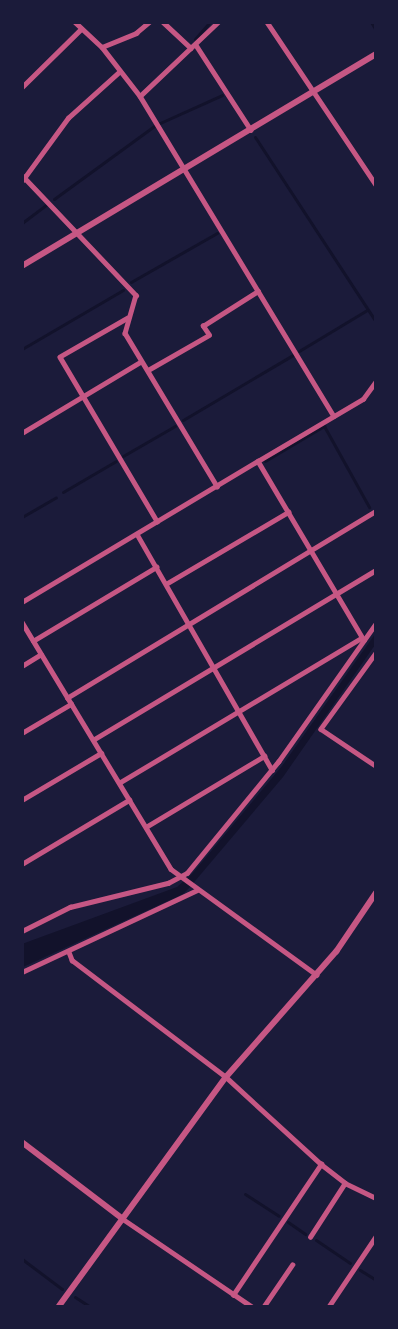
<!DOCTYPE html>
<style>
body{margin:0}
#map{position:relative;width:398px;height:1329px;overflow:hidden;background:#1b1b3a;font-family:"DejaVu Sans",sans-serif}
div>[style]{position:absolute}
.water>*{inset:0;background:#12122b}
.stream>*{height:3px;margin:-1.5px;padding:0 1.5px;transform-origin:1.5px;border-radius:1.5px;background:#12122b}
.minor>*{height:4.5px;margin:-2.25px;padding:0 2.25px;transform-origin:2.25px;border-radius:2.25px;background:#c65784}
.tertiary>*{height:5.5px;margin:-2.75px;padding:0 2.75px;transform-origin:2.75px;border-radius:2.75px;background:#c65784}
span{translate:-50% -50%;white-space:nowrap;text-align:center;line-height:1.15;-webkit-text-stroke:4px #1b1b3a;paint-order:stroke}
.frame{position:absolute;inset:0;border:24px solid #1b1b3a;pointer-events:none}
</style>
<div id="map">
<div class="water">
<div style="clip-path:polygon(375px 634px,375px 645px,283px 777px,190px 887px,183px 894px,23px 967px,22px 944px,177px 887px,192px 874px,282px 766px)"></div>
</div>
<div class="stream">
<div style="left:371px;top:22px;width:9px;rotate:58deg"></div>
<div style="left:195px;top:39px;width:23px;rotate:-49deg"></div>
<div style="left:160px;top:123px;width:68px;rotate:-24.3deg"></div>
<div style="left:255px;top:137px;width:221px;rotate:56.8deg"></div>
<div style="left:54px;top:199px;width:124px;rotate:-36.1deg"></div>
<div style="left:22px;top:223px;width:31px;rotate:-37deg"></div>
<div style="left:131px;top:282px;width:99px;rotate:-29.7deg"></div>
<div style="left:22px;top:349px;width:117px;rotate:-30.3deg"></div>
<div style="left:299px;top:351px;width:79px;rotate:-31.1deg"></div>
<div style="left:183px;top:420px;width:128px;rotate:-30.6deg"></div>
<div style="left:123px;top:456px;width:60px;rotate:-30deg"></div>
<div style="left:265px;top:461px;width:69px;rotate:-30.7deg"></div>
<div style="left:324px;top:426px;width:93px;rotate:60.9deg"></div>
<div style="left:63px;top:492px;width:61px;rotate:-30.3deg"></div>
<div style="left:22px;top:517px;width:39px;rotate:-30deg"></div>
<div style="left:375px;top:517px;width:2px;rotate:63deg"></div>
<div style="left:245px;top:1194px;width:40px;rotate:32.9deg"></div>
<div style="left:288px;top:1222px;width:21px;rotate:35deg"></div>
<div style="left:316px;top:1240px;width:41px;rotate:34.1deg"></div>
<div style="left:22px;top:1259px;width:50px;rotate:36.9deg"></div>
<div style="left:360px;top:1270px;width:19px;rotate:32deg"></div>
<div style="left:75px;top:1297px;width:17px;rotate:33deg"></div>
</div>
<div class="minor">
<div style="left:75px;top:22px;width:37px;rotate:43deg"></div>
<div style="left:102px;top:47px;width:62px;rotate:52.2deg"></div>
<div style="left:140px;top:96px;width:374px;rotate:58.8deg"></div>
<div style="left:163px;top:22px;width:38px;rotate:43deg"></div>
<div style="left:267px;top:22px;width:196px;rotate:56.2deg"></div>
<div style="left:196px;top:45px;width:101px;rotate:57.1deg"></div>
<div style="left:102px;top:47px;width:37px;rotate:-22deg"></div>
<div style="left:136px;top:33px;width:17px;rotate:-40deg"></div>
<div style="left:22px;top:87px;width:83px;rotate:-44.5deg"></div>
<div style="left:140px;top:96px;width:108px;rotate:-43.5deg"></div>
<div style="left:22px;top:175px;width:166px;rotate:46.5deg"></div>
<div style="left:136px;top:295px;width:40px;rotate:106deg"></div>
<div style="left:125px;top:333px;width:179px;rotate:59deg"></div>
<div style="left:22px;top:181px;width:78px;rotate:-53.9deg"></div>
<div style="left:68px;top:118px;width:69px;rotate:-42deg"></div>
<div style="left:128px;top:318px;width:78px;rotate:150.2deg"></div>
<div style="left:60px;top:357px;width:191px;rotate:59.4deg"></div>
<div style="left:148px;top:370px;width:70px;rotate:-29.8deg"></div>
<div style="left:209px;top:335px;width:11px;rotate:-124deg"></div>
<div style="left:203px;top:326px;width:65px;rotate:-32.5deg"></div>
<div style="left:22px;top:433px;width:138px;rotate:-31deg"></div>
<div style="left:258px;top:461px;width:122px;rotate:-30.6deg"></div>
<div style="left:363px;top:399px;width:22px;rotate:-54deg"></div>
<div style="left:137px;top:534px;width:272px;rotate:60.2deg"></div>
<div style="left:166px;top:584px;width:142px;rotate:-30.5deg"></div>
<div style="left:22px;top:602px;width:275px;rotate:-30.9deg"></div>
<div style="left:258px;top:461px;width:208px;rotate:59.4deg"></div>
<div style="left:22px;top:622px;width:288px;rotate:58.9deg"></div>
<div style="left:171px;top:869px;width:180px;rotate:36deg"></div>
<div style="left:33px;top:641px;width:144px;rotate:-31deg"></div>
<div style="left:376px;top:653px;width:94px;rotate:125.9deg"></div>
<div style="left:321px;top:729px;width:66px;rotate:33.9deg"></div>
<div style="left:22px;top:666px;width:22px;rotate:-32deg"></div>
<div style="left:67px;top:698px;width:361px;rotate:-31.2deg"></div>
<div style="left:22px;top:733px;width:57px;rotate:-30.6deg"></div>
<div style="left:93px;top:740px;width:330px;rotate:-31deg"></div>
<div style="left:119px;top:783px;width:282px;rotate:-30.9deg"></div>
<div style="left:22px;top:800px;width:92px;rotate:-30.7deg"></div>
<div style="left:146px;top:827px;width:138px;rotate:-31deg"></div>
<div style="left:22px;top:864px;width:125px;rotate:-30.9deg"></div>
<div style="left:22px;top:931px;width:54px;rotate:-26.6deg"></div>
<div style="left:70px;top:907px;width:101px;rotate:-13.8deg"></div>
<div style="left:168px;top:883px;width:21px;rotate:-28deg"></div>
<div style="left:187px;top:873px;width:144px;rotate:-50.7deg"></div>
<div style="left:278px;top:762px;width:170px;rotate:-54.8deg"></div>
<div style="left:69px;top:952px;width:9px;rotate:69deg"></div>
<div style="left:72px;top:960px;width:193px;rotate:37.2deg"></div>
<div style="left:226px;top:1077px;width:129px;rotate:42.5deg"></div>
<div style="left:321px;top:1164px;width:31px;rotate:38deg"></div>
<div style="left:345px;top:1183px;width:34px;rotate:26deg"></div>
<div style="left:22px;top:972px;width:193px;rotate:-25.1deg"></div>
<div style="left:123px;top:1219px;width:155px;rotate:34.2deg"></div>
<div style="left:310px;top:1237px;width:64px;rotate:-57.1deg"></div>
<div style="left:233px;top:1295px;width:158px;rotate:-56.1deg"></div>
<div style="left:264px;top:1306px;width:50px;rotate:-55.7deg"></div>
<div style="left:329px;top:1306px;width:84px;rotate:-56.1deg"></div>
</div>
<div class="tertiary">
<div style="left:22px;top:266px;width:413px;rotate:-30.9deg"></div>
<div style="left:22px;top:1142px;width:127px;rotate:37.3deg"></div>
<div style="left:59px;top:1306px;width:283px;rotate:-53.9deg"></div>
<div style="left:226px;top:1077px;width:167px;rotate:-48.7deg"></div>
<div style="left:336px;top:952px;width:71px;rotate:-55.9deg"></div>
</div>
<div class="frame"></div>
</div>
